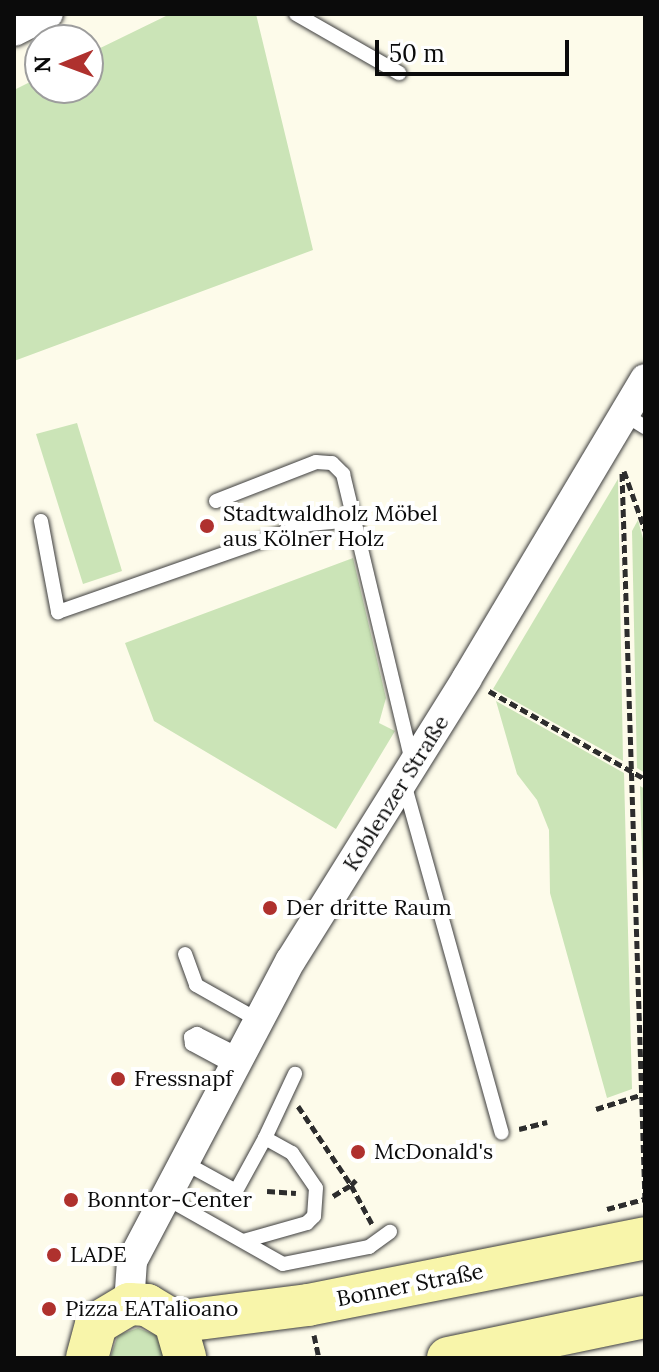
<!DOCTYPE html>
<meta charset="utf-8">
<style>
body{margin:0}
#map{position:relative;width:659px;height:1372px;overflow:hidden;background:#fdfbea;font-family:Lora,serif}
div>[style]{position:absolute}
.green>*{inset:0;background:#cbe4b7}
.path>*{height:5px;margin-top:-2.5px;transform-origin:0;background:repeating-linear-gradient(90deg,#2d2d2d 0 8px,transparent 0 12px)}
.roads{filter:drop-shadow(0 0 2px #3e3e3e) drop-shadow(0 0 2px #3e3e3e)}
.lane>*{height:14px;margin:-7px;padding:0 7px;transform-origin:7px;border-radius:7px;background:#fff}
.street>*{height:30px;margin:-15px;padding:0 15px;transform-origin:15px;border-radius:15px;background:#fff}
.secondary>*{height:42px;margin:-21px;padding:0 21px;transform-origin:21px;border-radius:21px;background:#f8f5aa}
.dots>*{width:22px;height:22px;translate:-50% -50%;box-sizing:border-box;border:4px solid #fff;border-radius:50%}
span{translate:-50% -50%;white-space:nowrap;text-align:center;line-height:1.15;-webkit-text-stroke:8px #fff;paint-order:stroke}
.poi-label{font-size:22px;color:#0b0b0b}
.left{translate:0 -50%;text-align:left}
.street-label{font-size:22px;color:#0b0b0b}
.frame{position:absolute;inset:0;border:16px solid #0b0b0b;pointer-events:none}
.north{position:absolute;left:24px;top:24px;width:80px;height:80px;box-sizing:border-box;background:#fff;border:2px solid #9d9d9d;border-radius:50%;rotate:269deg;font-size:22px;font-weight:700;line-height:32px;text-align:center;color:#0b0b0b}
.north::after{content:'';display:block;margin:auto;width:28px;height:36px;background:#af312e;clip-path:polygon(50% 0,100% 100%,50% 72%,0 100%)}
.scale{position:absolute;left:375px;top:40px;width:194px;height:36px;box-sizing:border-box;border:4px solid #0b0b0b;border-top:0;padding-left:10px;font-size:24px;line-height:28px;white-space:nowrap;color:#0b0b0b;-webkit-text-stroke:6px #fff;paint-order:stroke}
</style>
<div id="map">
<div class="green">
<div style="clip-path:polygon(170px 14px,256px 14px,313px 250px,14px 361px,14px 90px,40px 77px,40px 88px,88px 88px,88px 54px)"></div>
<div style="clip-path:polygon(77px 423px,122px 571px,83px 584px,36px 434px)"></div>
<div style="clip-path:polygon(618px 479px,623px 761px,493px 689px)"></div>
<div style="clip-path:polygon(638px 520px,645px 546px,645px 773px,637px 768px,632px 531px)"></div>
<div style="clip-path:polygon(353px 558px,386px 698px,379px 723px,395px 731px,336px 829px,154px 721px,125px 643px)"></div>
<div style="clip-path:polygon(496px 701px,624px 773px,632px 1089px,607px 1098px,550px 893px,549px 830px,537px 800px,517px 774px)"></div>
<div style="clip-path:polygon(640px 786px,645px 789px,645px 943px)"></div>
<div style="clip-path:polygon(138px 1328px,156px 1335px,165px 1358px,110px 1358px,118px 1335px)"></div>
</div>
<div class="path">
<div style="left:624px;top:471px;width:63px;rotate:70.4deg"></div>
<div style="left:622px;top:473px;width:726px;rotate:88.19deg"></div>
<div style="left:489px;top:691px;width:179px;rotate:29.4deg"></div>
<div style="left:298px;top:1106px;width:95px;rotate:56.1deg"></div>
<div style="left:351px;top:1185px;width:7px;rotate:-45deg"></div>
<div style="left:596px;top:1109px;width:46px;rotate:-17.7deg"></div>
<div style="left:519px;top:1129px;width:29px;rotate:-14deg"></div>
<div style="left:267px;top:1191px;width:29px;rotate:4deg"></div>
<div style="left:333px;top:1196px;width:21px;rotate:-31deg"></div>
<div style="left:351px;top:1185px;width:44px;rotate:61.7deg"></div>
<div style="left:607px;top:1209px;width:39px;rotate:-15deg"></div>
<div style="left:314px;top:1335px;width:24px;rotate:78deg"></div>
</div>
<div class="roads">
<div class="lane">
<div style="left:296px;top:14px;width:119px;rotate:29.8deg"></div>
<div style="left:624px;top:414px;width:25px;rotate:32deg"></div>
<div style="left:216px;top:501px;width:107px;rotate:-21.3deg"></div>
<div style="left:316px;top:462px;width:16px;rotate:4deg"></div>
<div style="left:332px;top:463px;width:16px;rotate:45deg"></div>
<div style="left:343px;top:474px;width:296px;rotate:76.5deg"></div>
<div style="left:41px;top:521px;width:93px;rotate:79.4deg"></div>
<div style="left:58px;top:612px;width:266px;rotate:-19.3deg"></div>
<div style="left:309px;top:524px;width:45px;rotate:-5.1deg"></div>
<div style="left:404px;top:783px;width:363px;rotate:74.4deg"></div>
<div style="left:185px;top:954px;width:33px;rotate:70deg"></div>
<div style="left:196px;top:985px;width:73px;rotate:29.4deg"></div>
<div style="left:235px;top:1067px;width:49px;rotate:-151.9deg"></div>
<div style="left:192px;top:1044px;width:7px;rotate:-98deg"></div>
<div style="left:191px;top:1037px;width:7px;rotate:-27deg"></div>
<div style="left:197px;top:1034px;width:49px;rotate:26.6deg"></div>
<div style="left:265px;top:1138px;width:71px;rotate:-64.9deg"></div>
<div style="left:185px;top:1163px;width:58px;rotate:28.8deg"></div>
<div style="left:236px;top:1191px;width:60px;rotate:-61.3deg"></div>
<div style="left:265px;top:1138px;width:31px;rotate:29deg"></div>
<div style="left:292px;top:1153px;width:42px;rotate:55.6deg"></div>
<div style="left:316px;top:1188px;width:28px;rotate:94deg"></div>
<div style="left:314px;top:1216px;width:10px;rotate:135deg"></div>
<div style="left:307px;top:1223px;width:66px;rotate:164.1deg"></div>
<div style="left:166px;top:1198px;width:134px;rotate:29.4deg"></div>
<div style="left:283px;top:1264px;width:88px;rotate:-11.2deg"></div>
<div style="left:369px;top:1247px;width:26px;rotate:-36deg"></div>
</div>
<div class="street">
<div style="left:14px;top:31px;width:38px;rotate:-27deg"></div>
<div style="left:129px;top:1304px;width:43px;rotate:-86deg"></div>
<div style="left:132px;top:1261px;width:340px;rotate:-62.2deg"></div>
<div style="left:291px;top:960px;width:332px;rotate:-58deg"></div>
<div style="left:467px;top:678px;width:348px;rotate:-59.2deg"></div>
</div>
<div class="secondary">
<div style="left:175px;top:1322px;width:134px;rotate:-7.3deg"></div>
<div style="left:308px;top:1305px;width:344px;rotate:-11.2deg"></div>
<div style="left:87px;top:1358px;width:35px;rotate:-75deg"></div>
<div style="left:96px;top:1324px;width:39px;rotate:-31deg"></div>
<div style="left:129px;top:1304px;width:18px;rotate:3deg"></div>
<div style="left:147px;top:1305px;width:33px;rotate:31deg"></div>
<div style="left:175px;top:1322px;width:37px;rotate:74deg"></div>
<div style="left:448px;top:1358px;width:201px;rotate:-11.8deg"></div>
</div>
</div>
<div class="dots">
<div style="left:207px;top:526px;background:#af312e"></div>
<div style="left:270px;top:908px;background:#af312e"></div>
<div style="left:118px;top:1079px;background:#af312e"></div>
<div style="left:358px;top:1152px;background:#af312e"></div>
<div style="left:71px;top:1200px;background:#af312e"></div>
<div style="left:54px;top:1255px;background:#af312e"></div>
<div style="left:49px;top:1309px;background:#af312e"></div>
</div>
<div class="poi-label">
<span class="left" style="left:223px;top:526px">Stadtwaldholz Möbel<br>aus Kölner Holz</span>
<span class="left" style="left:286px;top:908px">Der dritte Raum</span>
<span class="left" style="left:134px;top:1079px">Fressnapf</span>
<span class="left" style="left:374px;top:1152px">McDonald's</span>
<span class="left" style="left:87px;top:1200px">Bonntor-Center</span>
<span class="left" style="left:70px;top:1255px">LADE</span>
<span class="left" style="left:65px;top:1309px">Pizza EATalioano</span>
</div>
<div class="street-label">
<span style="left:396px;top:793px;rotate:-58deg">Koblenzer Straße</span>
<span style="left:410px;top:1285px;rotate:-11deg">Bonner Straße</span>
</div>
<div class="frame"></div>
<div class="north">N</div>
<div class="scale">50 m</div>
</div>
